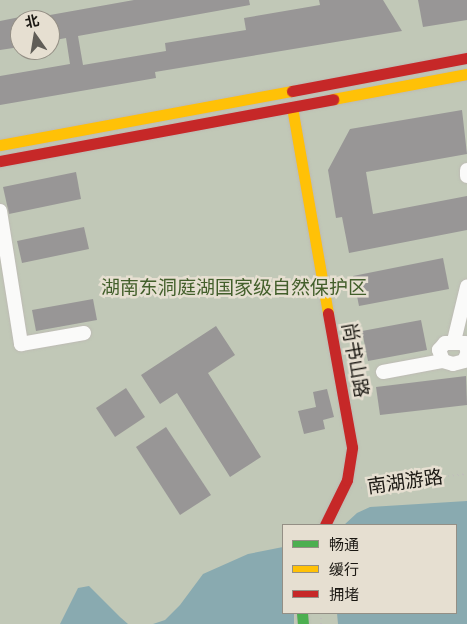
<!DOCTYPE html>
<meta charset="utf-8">
<style>
body{margin:0}
#map{position:relative;width:467px;height:624px;overflow:hidden;background:#e1ded6;font-family:Mulish,"Noto Sans SC",sans-serif}
div>[style]{position:absolute}
.green>*{inset:0;background:#c1c8b7}
.water>*{inset:0;background:#89aab0}
.building>*{inset:0;background:#989696}
.path>*{height:2px;margin-top:-1px;transform-origin:0;background:repeating-linear-gradient(90deg,#c0bebb 0 1px,transparent 0 5px)}
.roads{filter:drop-shadow(0 0 1px #bdbab4) drop-shadow(0 0 1px #bdbab4)}
.street>*{height:14px;margin:-7px;padding:0 7px;transform-origin:7px;border-radius:7px;background:#fafaf9}
.fast>*{height:11px;margin:-5.5px;padding:0 5.5px;transform-origin:5.5px;border-radius:5.5px;background:#4caf50}
.slow>*{height:11px;margin:-5.5px;padding:0 5.5px;transform-origin:5.5px;border-radius:5.5px;background:#ffc107}
.jam>*{height:11px;margin:-5.5px;padding:0 5.5px;transform-origin:5.5px;border-radius:5.5px;background:#c62828}
span{translate:-50% -50%;white-space:nowrap;text-align:center;line-height:1.15;-webkit-text-stroke:5px #e6dfd1;paint-order:stroke}
.park-label{font-size:19px;color:#435f2b}
.street-label{font-size:19px;color:#1a1712}
.legend{position:absolute;left:282px;top:524px;width:175px;height:90px;box-sizing:border-box;background:#e6dfd1;border:1px solid #948f85;margin:0;padding:6px 9px;list-style:none;font-size:15px;color:#1a1712}
.legend li{display:flex;align-items:center;gap:10px;height:25px}
.legend b{width:25px;border:1px solid #948f85}
.north{position:absolute;left:10px;top:10px;width:50px;height:50px;box-sizing:border-box;background:#e6dfd1;border:1px solid #948f85;border-radius:50%;rotate:347deg;font-size:14px;font-weight:700;line-height:20px;text-align:center;color:#1a1712}
.north::after{content:'';display:block;margin:auto;width:18px;height:22px;background:#605d57;clip-path:polygon(50% 0,100% 100%,50% 72%,0 100%)}
</style>
<div id="map">
<div class="green">
<div style="clip-path:polygon(evenodd,0 0,467px 0,467px 624px,0 624px,0 0,20px 20px,50px 20px,50px 50px,20px 50px,20px 20px,0 0,283px 525px,456px 525px,456px 613px,283px 613px,283px 525px)"></div>
</div>
<div class="water">
<div style="clip-path:polygon(467px 501px,467px 624px,338px 624px,337px 613px,456px 613px,456px 525px,344px 525px,357px 513px,370px 507px)"></div>
<div style="clip-path:polygon(283px 547px,283px 613px,294px 613px,294px 624px,153px 624px,165px 620px,180px 605px,203px 574px,248px 554px)"></div>
<div style="clip-path:polygon(89px 586px,120px 617px,128px 624px,60px 624px,78px 588px)"></div>
</div>
<div class="building">
<div style="clip-path:polygon(134px 0,249px 0,250px 5px,78px 36px,83px 65px,166px 51px,165px 43px,246px 30px,244px 18px,320px 5px,319px 0,383px 0,402px 31px,155px 72px,156px 78px,0 105px,0 76px,70px 64px,66px 38px,50px 41px,50px 15px)"></div>
<div style="clip-path:polygon(418px 0,467px 0,467px 20px,423px 27px)"></div>
<div style="clip-path:polygon(20px 17px,20px 47px,0 50px,0 21px)"></div>
<div style="clip-path:polygon(462px 110px,467px 154px,366px 172px,373px 214px,467px 196px,467px 230px,349px 253px,342px 217px,336px 218px,328px 170px,350px 129px)"></div>
<div style="clip-path:polygon(76px 172px,81px 199px,9px 214px,3px 187px)"></div>
<div style="clip-path:polygon(84px 227px,89px 249px,22px 263px,17px 241px)"></div>
<div style="clip-path:polygon(443px 258px,449px 289px,359px 306px,353px 276px)"></div>
<div style="clip-path:polygon(93px 299px,97px 320px,36px 331px,32px 310px)"></div>
<div style="clip-path:polygon(421px 320px,427px 350px,368px 361px,362px 331px)"></div>
<div style="clip-path:polygon(216px 326px,235px 355px,208px 373px,261px 457px,230px 477px,177px 393px,160px 404px,141px 375px)"></div>
<div style="clip-path:polygon(466px 376px,467px 405px,380px 415px,376px 387px)"></div>
<div style="clip-path:polygon(126px 388px,145px 417px,115px 437px,96px 408px)"></div>
<div style="clip-path:polygon(327px 389px,334px 417px,323px 420px,325px 429px,304px 434px,298px 411px,316px 407px,313px 392px)"></div>
<div style="clip-path:polygon(166px 427px,211px 495px,180px 515px,136px 447px)"></div>
</div>
<div class="path">
<div style="left:361px;top:488px;width:13px;rotate:-18deg"></div>
<div style="left:373px;top:484px;width:95px;rotate:-6.1deg"></div>
<div style="left:321px;top:613px;width:11px;rotate:90deg"></div>
</div>
<div class="roads">
<div class="street">
<div style="left:467px;top:170px;width:6px;rotate:90deg"></div>
<div style="left:0;top:211px;width:135px;rotate:81deg"></div>
<div style="left:21px;top:344px;width:64px;rotate:-9.9deg"></div>
<div style="left:454px;top:341px;width:56px;rotate:-76.5deg"></div>
<div style="left:443px;top:361px;width:12px;rotate:-110deg"></div>
<div style="left:439px;top:350px;width:9px;rotate:-49deg"></div>
<div style="left:445px;top:343px;width:20px"></div>
<div style="left:465px;top:343px;width:7px;rotate:74deg"></div>
<div style="left:383px;top:372px;width:61px;rotate:-10.4deg"></div>
<div style="left:443px;top:361px;width:10px;rotate:17deg"></div>
<div style="left:453px;top:364px;width:11px;rotate:-15deg"></div>
<div style="left:464px;top:361px;width:8px;rotate:-67deg"></div>
</div>
<div class="fast">
<div style="left:302px;top:613px;width:11px;rotate:85deg"></div>
</div>
<div class="slow">
<div style="left:333px;top:99px;width:136px;rotate:-10.6deg"></div>
<div style="left:292px;top:107px;width:209px;rotate:80.1deg"></div>
<div style="left:0;top:145px;width:297px;rotate:-10.5deg"></div>
</div>
<div class="jam">
<div style="left:292px;top:91px;width:178px;rotate:-10.7deg"></div>
<div style="left:0;top:161px;width:339px;rotate:-10.5deg"></div>
<div style="left:325px;top:525px;width:50px;rotate:-63.9deg"></div>
<div style="left:347px;top:480px;width:33px;rotate:-81deg"></div>
<div style="left:352px;top:447px;width:136px;rotate:-100.2deg"></div>
</div>
</div>
<div class="park-label">
<span style="left:234px;top:288px">湖南东洞庭湖国家级自然保护区</span>
</div>
<div class="street-label">
<span style="left:355px;top:360px;rotate:80deg">尚书山路</span>
<span style="left:405px;top:482px;rotate:-8deg">南湖游路</span>
</div>
<ul class="legend">
<li><b style="height:6px;background:#4caf50"></b>畅通</li>
<li><b style="height:6px;background:#ffc107"></b>缓行</li>
<li><b style="height:6px;background:#c62828"></b>拥堵</li>
</ul>
<div class="north">北</div>
</div>
